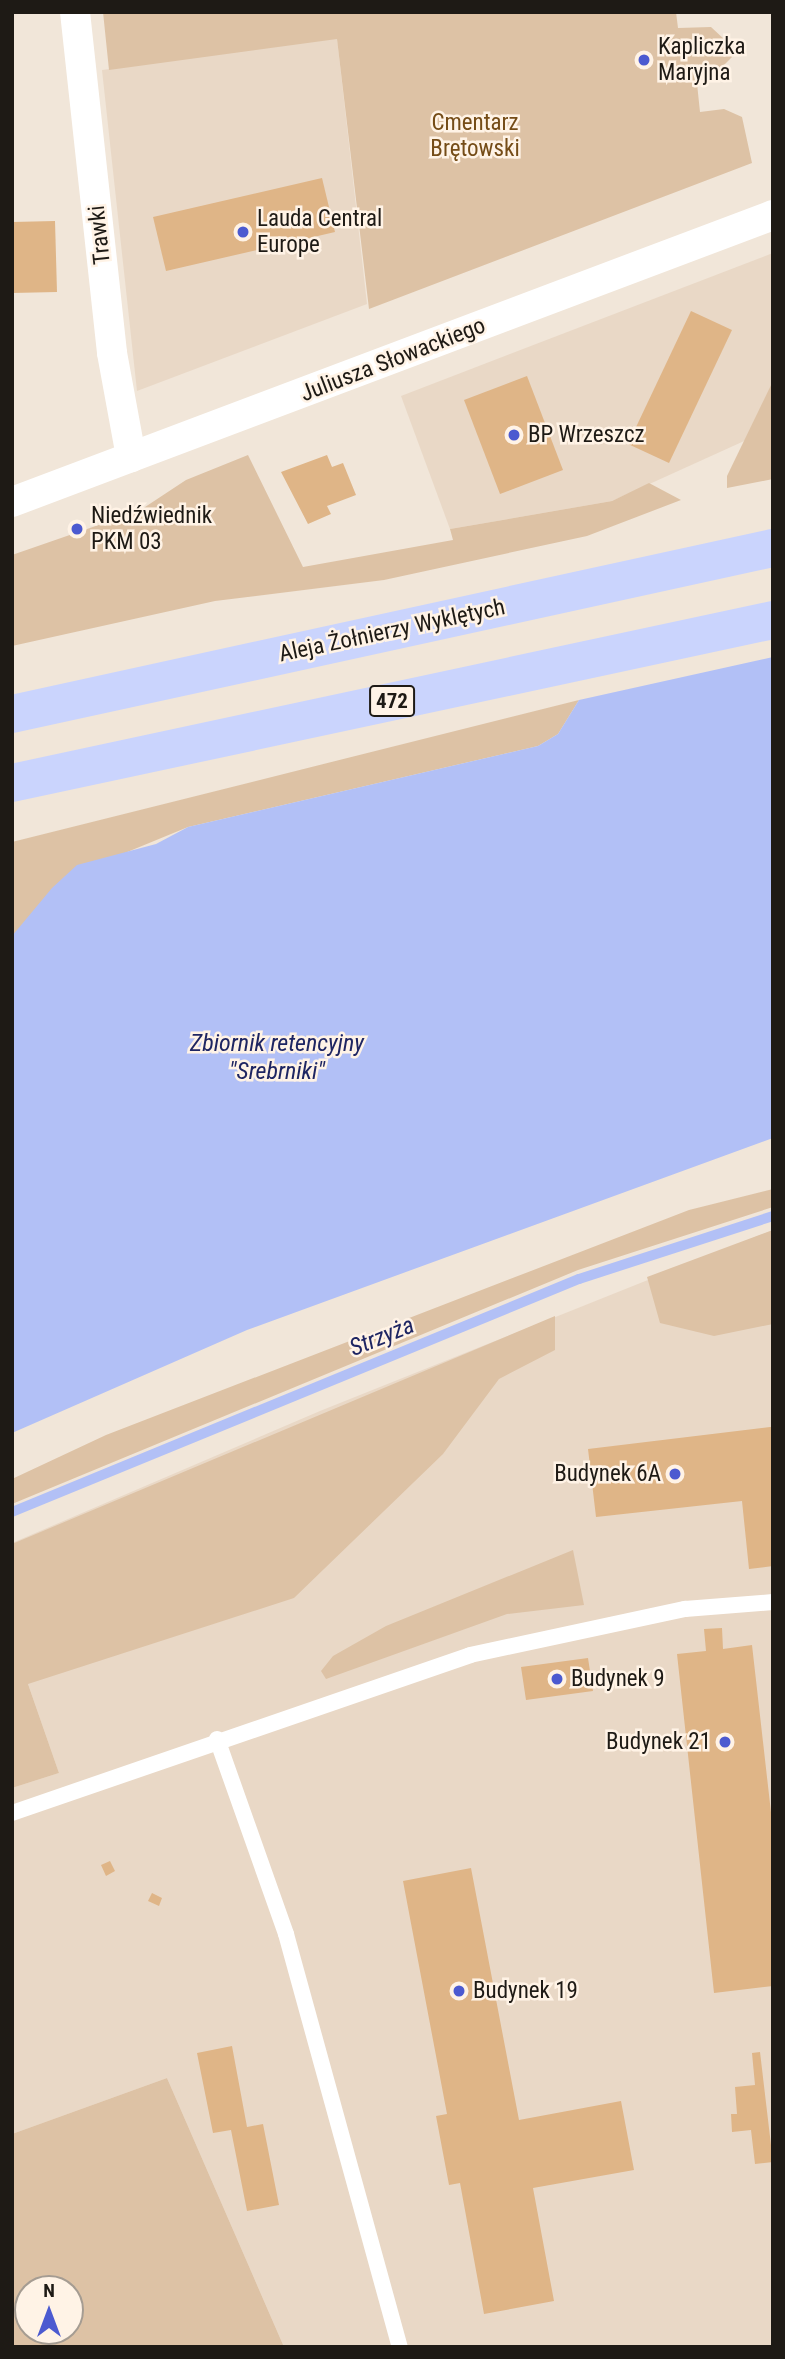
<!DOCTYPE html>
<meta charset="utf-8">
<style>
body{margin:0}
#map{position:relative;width:785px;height:2359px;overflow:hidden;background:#f1e6d9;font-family:"Roboto Condensed",sans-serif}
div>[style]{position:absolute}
.built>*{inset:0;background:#e9d8c6}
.green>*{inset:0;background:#ddc2a5}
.water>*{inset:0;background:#b2c0f6}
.stream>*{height:10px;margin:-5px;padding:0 5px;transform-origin:5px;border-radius:5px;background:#b2c0f6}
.building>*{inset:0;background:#dfb587}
.service>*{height:16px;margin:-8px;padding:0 8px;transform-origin:8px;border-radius:8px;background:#fff}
.minor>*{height:30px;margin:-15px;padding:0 15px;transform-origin:15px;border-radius:15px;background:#fff}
.primary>*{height:38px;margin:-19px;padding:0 19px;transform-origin:19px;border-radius:19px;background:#cad4fd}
.dots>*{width:19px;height:19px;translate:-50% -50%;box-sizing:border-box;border:4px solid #fff3e6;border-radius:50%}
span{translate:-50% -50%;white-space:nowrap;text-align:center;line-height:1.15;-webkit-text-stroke:5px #fff3e6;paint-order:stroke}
.shield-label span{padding:2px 5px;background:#fff3e6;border:2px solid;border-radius:5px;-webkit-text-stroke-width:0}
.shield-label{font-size:21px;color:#1e1a15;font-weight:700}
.poi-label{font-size:23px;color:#1e1a15}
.left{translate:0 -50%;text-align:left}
.right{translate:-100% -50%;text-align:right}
.park-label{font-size:23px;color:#754c17}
.street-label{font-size:23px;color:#1e1a15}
.water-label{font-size:24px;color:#1e2562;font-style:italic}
.frame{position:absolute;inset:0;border:14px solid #1e1a15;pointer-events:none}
.north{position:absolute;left:14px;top:2275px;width:70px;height:70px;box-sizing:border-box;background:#fff3e6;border:2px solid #a59c92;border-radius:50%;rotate:0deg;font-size:19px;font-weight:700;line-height:28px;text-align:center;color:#1e1a15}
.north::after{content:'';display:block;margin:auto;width:24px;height:32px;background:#4c5ad0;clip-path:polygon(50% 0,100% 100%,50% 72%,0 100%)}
</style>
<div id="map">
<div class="built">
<div style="clip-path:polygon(337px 38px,367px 304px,137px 391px,102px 70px)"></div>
<div style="clip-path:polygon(773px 253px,773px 428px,612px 501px,450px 529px,401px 396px)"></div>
<div style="clip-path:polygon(773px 1230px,773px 2347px,284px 2347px,167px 2078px,12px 2134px,12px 1788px,59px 1773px,12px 1638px,12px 1543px,320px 1411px)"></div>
</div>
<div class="green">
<div style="clip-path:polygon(103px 12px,676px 12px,678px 28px,711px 27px,725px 40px,732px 57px,718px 71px,696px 74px,700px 112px,724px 109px,742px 117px,752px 163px,369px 309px,337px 39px,109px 70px)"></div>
<div style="clip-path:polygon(773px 381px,773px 479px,727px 488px,727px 476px)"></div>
<div style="clip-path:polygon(248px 455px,303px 567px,453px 540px,450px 529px,612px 501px,649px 483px,681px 500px,587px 536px,384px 580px,215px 601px,12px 646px,12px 555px,139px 511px,186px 480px)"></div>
<div style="clip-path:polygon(579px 700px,558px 734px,538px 746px,188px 827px,120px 855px,12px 936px,12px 842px)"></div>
<div style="clip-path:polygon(773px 1189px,773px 1207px,578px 1270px,12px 1504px,12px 1479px,106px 1435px,689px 1210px)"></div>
<div style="clip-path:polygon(773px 1230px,773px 1324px,714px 1336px,660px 1323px,647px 1277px)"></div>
<div style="clip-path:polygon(555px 1316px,555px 1350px,499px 1379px,443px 1454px,294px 1598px,28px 1684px,59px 1773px,12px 1788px,12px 1544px)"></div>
<div style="clip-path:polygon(573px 1550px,584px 1605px,507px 1614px,326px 1679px,321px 1671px,333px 1656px,386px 1626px)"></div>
<div style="clip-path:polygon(evenodd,167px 2078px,284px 2347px,12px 2347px,12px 2134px,167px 2078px,28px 2289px,70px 2289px,70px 2331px,28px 2331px,28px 2289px)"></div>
</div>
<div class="water">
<div style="clip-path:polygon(773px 657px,773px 1138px,247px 1330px,12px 1433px,12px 936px,52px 888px,77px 865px,156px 844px,188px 827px,538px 746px,558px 734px,579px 700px)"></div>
</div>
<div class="stream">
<div style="left:12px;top:1512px;width:613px;rotate:-22.34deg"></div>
<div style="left:579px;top:1279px;width:204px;rotate:-18deg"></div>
</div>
<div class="building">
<div style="clip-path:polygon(322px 178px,335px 232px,166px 271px,153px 217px)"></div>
<div style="clip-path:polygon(55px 221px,57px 292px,12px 293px,12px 222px)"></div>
<div style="clip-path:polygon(691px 311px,732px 330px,669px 463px,628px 444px)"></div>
<div style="clip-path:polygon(527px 376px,563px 470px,500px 494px,464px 400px)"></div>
<div style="clip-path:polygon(327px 455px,332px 467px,343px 463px,356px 495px,327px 506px,331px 514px,308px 524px,281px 472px)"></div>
<div style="clip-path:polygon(770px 1427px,773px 1427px,773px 1566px,749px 1569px,742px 1501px,596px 1517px,588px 1449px)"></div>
<div style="clip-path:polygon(722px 1628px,723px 1649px,752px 1645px,773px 1830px,773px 1986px,714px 1993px,677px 1654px,706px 1651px,704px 1629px)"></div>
<div style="clip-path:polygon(588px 1658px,593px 1691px,526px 1700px,521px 1667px)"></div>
<div style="clip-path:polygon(110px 1861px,115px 1871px,106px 1876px,101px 1865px)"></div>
<div style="clip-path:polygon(471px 1868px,519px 2120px,621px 2101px,634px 2170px,533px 2188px,554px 2301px,484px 2314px,460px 2183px,449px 2185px,436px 2116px,447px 2114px,403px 1881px)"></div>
<div style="clip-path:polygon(152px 1893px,162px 1898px,159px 1906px,148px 1901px)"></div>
<div style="clip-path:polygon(232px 2046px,247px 2127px,263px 2124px,279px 2205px,247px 2211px,231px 2130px,213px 2133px,197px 2053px)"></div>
<div style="clip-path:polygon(760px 2052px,773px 2162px,755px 2164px,751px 2130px,732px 2132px,731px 2114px,737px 2114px,735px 2087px,755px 2085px,752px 2053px)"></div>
</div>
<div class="service">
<div style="left:217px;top:1739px;width:207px;rotate:70.5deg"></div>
<div style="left:286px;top:1934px;width:428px;rotate:74.6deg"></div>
<div style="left:12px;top:1813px;width:484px;rotate:-19deg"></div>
<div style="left:470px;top:1655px;width:220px;rotate:-12.1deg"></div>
<div style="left:685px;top:1609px;width:88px;rotate:-4.5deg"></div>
</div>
<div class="minor">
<div style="left:75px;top:12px;width:343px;rotate:83.8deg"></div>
<div style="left:112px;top:353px;width:106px;rotate:79.6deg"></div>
<div style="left:12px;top:502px;width:813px;rotate:-20.66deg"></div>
</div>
<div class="primary">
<div style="left:12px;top:714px;width:779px;rotate:-12.31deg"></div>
<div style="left:12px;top:783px;width:778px;rotate:-12.09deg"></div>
</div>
<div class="dots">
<div style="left:644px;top:60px;background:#4c5ad0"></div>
<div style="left:243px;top:232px;background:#4c5ad0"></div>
<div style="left:514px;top:435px;background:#4c5ad0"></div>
<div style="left:77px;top:529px;background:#4c5ad0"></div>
<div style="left:675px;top:1474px;background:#4c5ad0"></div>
<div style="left:557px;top:1679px;background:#4c5ad0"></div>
<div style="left:725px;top:1742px;background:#4c5ad0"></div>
<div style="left:459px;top:1991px;background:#4c5ad0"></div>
</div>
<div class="shield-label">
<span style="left:392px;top:701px">472</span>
</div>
<div class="poi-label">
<span class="left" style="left:658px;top:60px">Kapliczka<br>Maryjna</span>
<span class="left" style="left:257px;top:232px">Lauda Central<br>Europe</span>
<span class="left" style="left:528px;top:435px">BP Wrzeszcz</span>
<span class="left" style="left:91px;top:529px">Niedźwiednik<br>PKM 03</span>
<span class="right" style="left:661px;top:1474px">Budynek 6A</span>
<span class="left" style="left:571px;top:1679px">Budynek 9</span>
<span class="right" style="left:711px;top:1742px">Budynek 21</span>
<span class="left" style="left:473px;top:1991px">Budynek 19</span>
</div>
<div class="park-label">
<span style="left:475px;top:136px">Cmentarz<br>Brętowski</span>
</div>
<div class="street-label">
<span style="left:100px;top:235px;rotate:-96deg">Trawki</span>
<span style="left:393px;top:360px;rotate:-21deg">Juliusza Słowackiego</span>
<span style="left:392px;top:631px;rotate:-12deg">Aleja Żołnierzy Wyklętych</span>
</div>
<div class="water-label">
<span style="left:277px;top:1058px">Zbiornik retencyjny<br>"Srebrniki"</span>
<span style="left:382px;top:1337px;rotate:-22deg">Strzyża</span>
</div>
<div class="frame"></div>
<div class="north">N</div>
</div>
